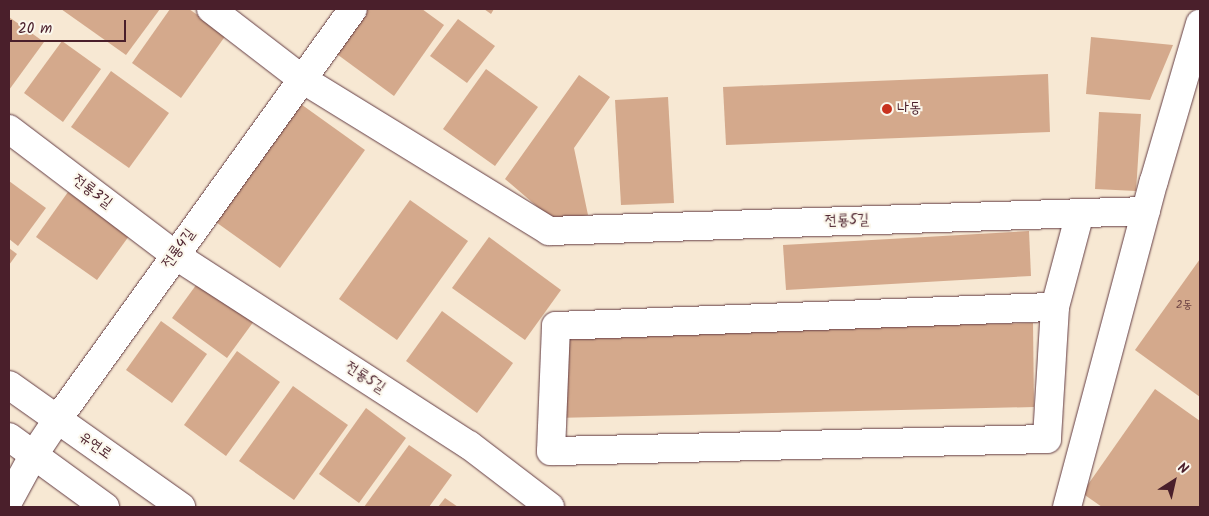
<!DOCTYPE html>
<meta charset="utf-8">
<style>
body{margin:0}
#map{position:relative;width:1209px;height:516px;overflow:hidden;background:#f7e8d3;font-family:Kalam,"Poor Story",sans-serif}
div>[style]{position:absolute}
.building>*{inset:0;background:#d4a98c}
.roads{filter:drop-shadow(0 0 1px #643d44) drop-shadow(0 0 1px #643d44)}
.minor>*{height:28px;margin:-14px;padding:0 14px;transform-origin:14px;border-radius:14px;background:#fff}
.dots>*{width:14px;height:14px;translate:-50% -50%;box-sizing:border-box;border:2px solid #fbf7ec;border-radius:50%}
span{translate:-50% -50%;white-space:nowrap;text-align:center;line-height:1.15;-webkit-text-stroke:4px #fbf7ec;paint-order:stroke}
.number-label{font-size:12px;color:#6c4243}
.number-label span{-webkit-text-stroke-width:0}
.poi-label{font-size:15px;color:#4a1f2b}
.left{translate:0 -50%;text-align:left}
.street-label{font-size:15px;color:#4a1f2b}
.frame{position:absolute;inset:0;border:10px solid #4a1f2b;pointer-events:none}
.north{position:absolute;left:1149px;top:456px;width:50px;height:50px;-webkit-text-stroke:4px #fbf7ec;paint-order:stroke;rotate:35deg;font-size:14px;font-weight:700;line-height:20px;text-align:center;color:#4a1f2b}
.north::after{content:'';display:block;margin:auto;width:18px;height:22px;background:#4a1f2b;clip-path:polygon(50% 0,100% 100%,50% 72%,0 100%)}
.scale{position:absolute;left:10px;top:20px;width:116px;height:22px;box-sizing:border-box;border:2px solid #4a1f2b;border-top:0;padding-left:6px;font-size:15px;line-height:18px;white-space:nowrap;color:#4a1f2b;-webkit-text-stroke:4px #fbf7ec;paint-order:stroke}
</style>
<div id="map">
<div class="building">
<div style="clip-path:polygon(61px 9px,160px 9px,126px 55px)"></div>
<div style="clip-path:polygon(170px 9px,189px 9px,226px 35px,181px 98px,132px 63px)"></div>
<div style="clip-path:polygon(365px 9px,422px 9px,444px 25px,394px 96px,334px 52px)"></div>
<div style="clip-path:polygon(484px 9px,494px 9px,491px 14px)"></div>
<div style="clip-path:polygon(9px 17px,44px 42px,9px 90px)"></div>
<div style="clip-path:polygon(458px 19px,495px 46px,467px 83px,430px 56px)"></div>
<div style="clip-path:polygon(1091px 37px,1173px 45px,1150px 100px,1086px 94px)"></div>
<div style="clip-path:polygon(62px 41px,101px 69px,63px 122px,24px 93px)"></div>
<div style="clip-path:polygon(486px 69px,538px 107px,495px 166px,443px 129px)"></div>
<div style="clip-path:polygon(111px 71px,169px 113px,129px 168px,71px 127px)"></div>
<div style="clip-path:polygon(1048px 74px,1050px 132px,726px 145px,723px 87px)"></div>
<div style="clip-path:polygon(579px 75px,610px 97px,574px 148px,588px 215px,554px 221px,505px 179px)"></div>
<div style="clip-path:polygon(668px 97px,674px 203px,621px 205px,615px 100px)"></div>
<div style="clip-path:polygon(298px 102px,365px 150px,280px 268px,213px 220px)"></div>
<div style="clip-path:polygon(1099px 112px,1141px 114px,1136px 191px,1095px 189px)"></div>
<div style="clip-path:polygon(9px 181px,46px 208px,18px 246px,9px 239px)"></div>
<div style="clip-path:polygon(68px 192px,129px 236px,97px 280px,36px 237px)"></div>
<div style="clip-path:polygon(410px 200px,468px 241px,397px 340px,339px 299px)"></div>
<div style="clip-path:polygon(1029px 231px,1031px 276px,786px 290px,783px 245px)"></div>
<div style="clip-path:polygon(489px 237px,561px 290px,525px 340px,452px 288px)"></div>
<div style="clip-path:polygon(9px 248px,17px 254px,9px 265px)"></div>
<div style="clip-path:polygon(1200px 259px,1200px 397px,1135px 350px)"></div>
<div style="clip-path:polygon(199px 281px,254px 321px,227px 358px,172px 318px)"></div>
<div style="clip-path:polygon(442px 311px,513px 363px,477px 413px,406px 361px)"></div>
<div style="clip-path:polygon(161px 321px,207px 354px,172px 403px,126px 370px)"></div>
<div style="clip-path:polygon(1033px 323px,1034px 407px,554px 418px,558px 332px)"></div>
<div style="clip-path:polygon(237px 351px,280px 382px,226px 456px,184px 425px)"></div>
<div style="clip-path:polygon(293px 386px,348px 425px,294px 500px,239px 461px)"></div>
<div style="clip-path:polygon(1155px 389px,1200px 421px,1200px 507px,1102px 507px,1082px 493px)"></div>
<div style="clip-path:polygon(366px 408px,406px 438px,359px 503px,319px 474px)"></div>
<div style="clip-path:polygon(409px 445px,452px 475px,429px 507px,364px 507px)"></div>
<div style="clip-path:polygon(445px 498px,458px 507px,438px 507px)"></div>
</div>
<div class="roads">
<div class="minor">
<div style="left:211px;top:9px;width:115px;rotate:37.6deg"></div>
<div style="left:302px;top:79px;width:290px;rotate:31.6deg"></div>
<div style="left:549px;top:231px;width:597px;rotate:-1.92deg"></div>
<div style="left:9px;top:129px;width:208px;rotate:37.2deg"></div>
<div style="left:175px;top:255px;width:350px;rotate:32.9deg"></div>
<div style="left:469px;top:445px;width:102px;rotate:37.4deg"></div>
<div style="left:1055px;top:307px;width:132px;rotate:93.5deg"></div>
<div style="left:1047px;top:439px;width:496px;rotate:178.6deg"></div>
<div style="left:551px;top:451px;width:125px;rotate:-87.7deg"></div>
<div style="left:556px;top:326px;width:499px;rotate:-2.2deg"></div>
<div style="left:1055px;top:307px;width:97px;rotate:-75.1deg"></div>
<div style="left:9px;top:385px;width:211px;rotate:35.3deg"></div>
<div style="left:9px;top:437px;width:119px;rotate:36.1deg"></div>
<div style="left:9px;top:500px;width:50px;rotate:-61.4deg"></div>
<div style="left:33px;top:456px;width:43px;rotate:-56.3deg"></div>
<div style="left:57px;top:420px;width:506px;rotate:-54.24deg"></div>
<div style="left:1067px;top:507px;width:337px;rotate:-75.1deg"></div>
<div style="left:1154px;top:181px;width:164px;rotate:-73.7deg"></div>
</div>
</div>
<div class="dots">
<div style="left:887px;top:109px;background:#c8321e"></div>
</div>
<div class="number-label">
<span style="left:1184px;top:305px">2동</span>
</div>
<div class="poi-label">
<span class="left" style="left:897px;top:109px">나동</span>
</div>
<div class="street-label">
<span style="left:92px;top:192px;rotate:37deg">전룡3길</span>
<span style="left:847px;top:221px;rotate:-2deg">전룡5길</span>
<span style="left:179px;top:249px;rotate:-54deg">전룡4길</span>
<span style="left:365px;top:378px;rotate:33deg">전룡5길</span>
<span style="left:95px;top:446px;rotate:35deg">유연로</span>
</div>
<div class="frame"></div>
<div class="north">N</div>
<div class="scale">20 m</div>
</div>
